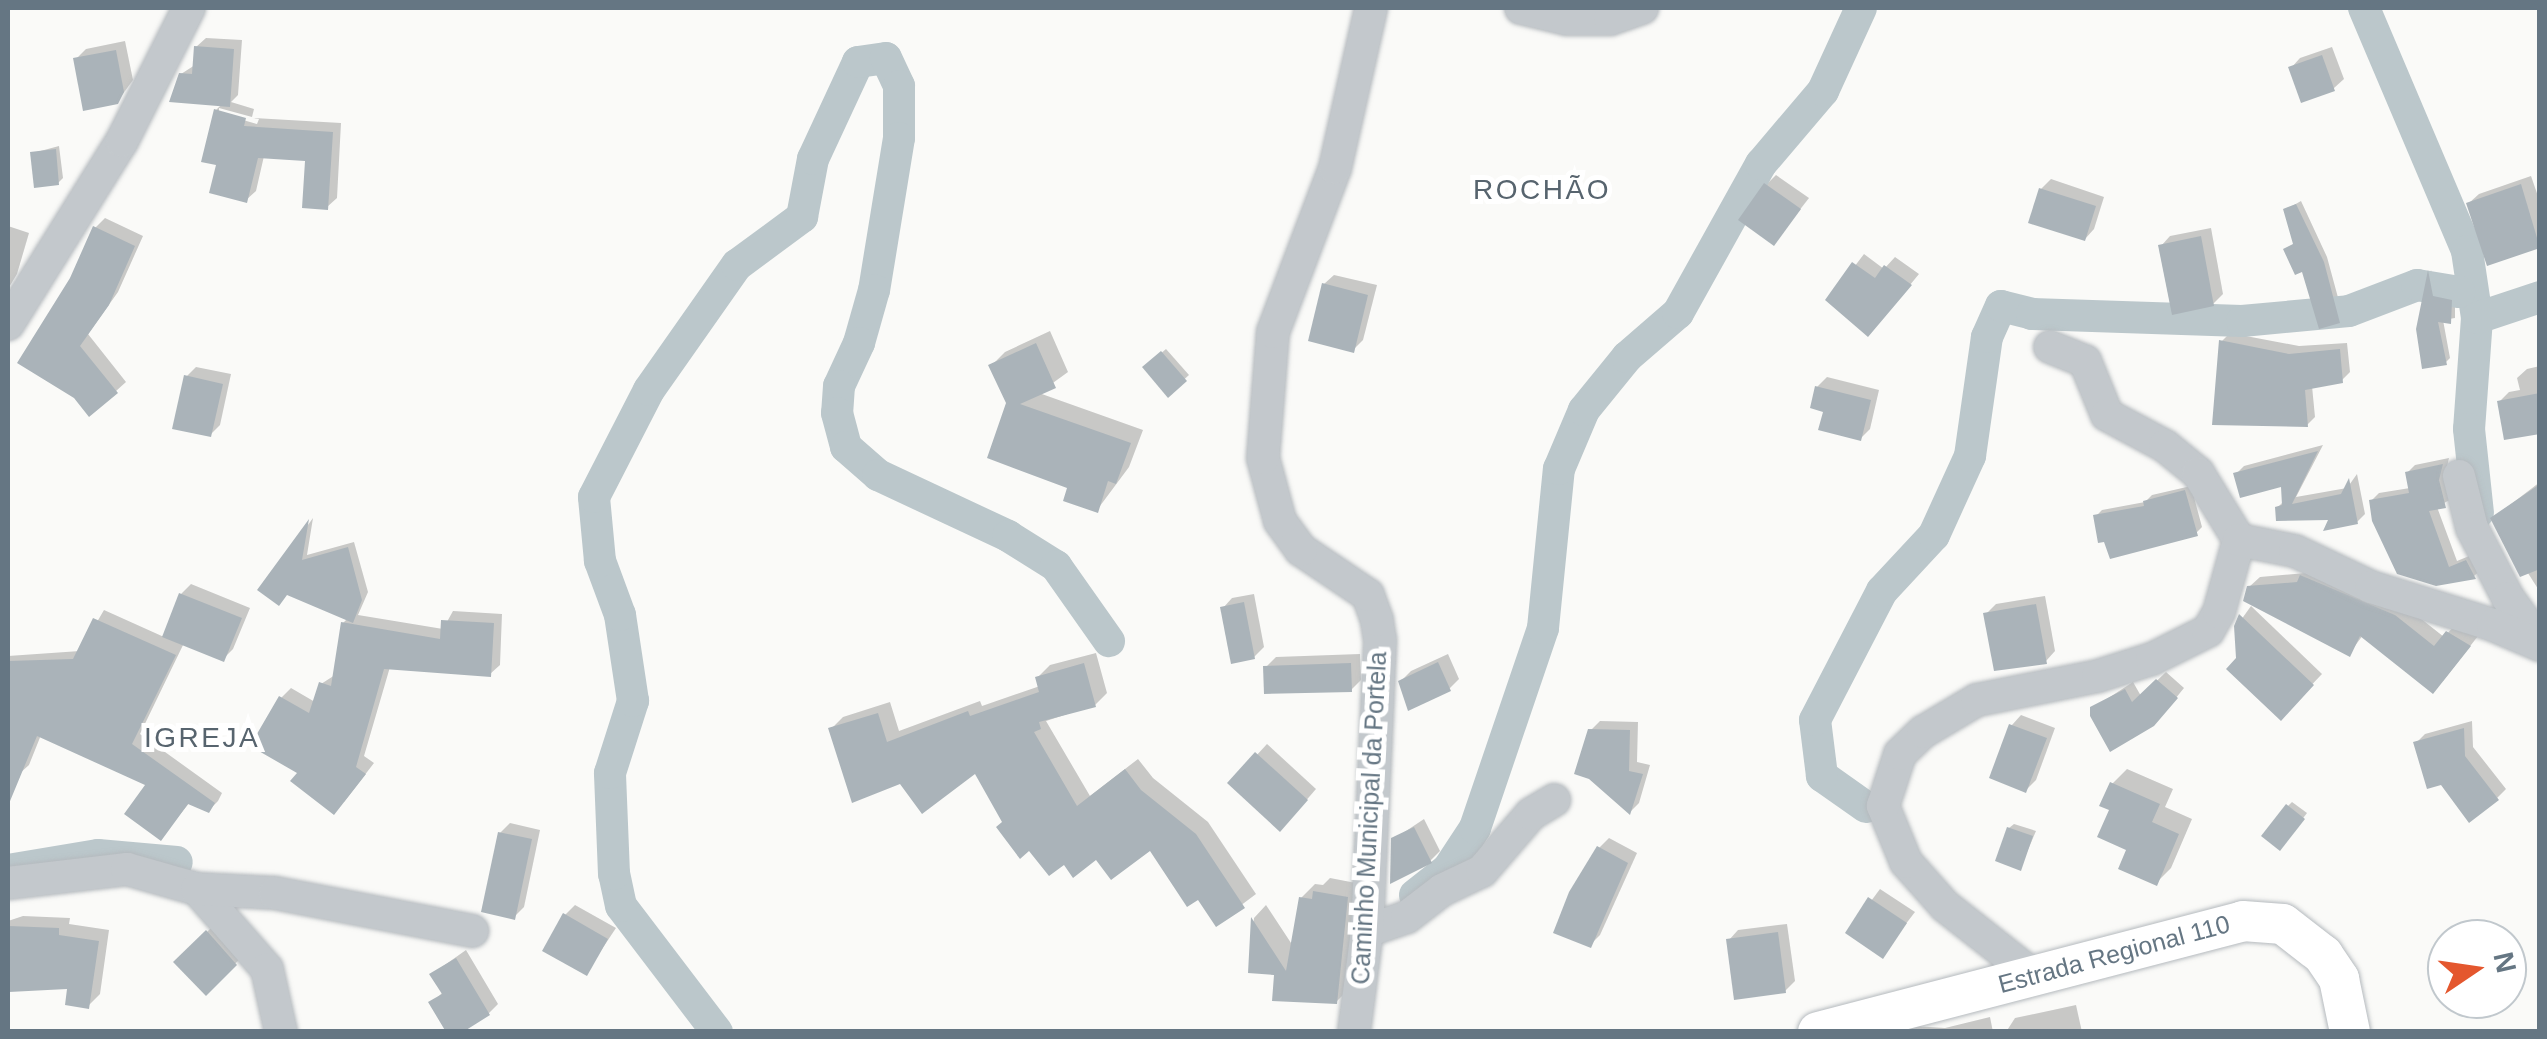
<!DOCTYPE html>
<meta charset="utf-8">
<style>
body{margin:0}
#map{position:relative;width:2547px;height:1039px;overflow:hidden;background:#fafaf8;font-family:Helvetica,sans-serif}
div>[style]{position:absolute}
.shadow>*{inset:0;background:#0003}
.canal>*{height:32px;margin:-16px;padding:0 16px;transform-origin:16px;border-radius:16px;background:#bbc7cb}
.building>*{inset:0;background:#aab3b9}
.roads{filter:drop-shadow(0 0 2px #b5babe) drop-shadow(0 0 2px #b5babe)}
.minor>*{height:32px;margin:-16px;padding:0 16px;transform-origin:16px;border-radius:16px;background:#c3c8cc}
.major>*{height:40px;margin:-20px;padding:0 20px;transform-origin:20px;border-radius:20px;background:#fff}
span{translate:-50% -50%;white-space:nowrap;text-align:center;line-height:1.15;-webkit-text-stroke:10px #fff;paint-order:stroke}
.street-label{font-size:25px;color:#657683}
.neighbourhood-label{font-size:28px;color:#57646e;letter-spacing:2.5px}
.frame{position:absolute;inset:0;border:10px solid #657683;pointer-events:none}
.north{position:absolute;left:2427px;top:919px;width:100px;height:100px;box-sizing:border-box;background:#fff;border:2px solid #c1c8cd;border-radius:50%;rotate:77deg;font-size:28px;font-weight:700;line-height:40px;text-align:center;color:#657683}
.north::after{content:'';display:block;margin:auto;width:35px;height:45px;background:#e4572e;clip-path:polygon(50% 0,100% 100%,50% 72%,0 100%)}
</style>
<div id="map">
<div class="shadow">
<div style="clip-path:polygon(206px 38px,242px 40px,238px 95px,231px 102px,254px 109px,252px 117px,219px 108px,219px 113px,257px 124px,259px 119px,253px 118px,341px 123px,337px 198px,327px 207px,308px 159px,264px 156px,256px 191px,246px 200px,219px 163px,216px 110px,222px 104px,181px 74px,195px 65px,196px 47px)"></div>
<div style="clip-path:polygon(125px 41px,133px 80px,117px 102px,76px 59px,86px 49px)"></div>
<div style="clip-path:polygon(2332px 47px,2344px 79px,2334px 88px,2302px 100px,2291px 68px,2300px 58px)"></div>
<div style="clip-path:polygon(59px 146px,63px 178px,58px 183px,33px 153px)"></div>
<div style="clip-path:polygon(1776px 175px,1809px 198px,1774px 243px,1766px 185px)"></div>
<div style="clip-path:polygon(2531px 176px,2540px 202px,2540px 245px,2489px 263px,2469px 203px,2479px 194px)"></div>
<div style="clip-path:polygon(2051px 179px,2104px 197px,2094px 229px,2085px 239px,2041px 189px)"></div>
<div style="clip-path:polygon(2301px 201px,2327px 257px,2343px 316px,2338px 321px,2303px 268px,2306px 241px,2285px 210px)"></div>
<div style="clip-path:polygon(105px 218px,143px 236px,118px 292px,88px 334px,126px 382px,116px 391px,75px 396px,72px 279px,95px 228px)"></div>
<div style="clip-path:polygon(8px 226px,29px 233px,17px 274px,8px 289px)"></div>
<div style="clip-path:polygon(2211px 228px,2223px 294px,2213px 304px,2161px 246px,2170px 236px)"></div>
<div style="clip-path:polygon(1864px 254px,1884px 269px,1895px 257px,1919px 274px,1877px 325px,1829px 300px)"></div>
<div style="clip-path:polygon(2431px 270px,2437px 293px,2455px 296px,2455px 318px,2443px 320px,2450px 358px,2446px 362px,2418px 329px)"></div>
<div style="clip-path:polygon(1334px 275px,1377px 285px,1363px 340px,1353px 350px,1324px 284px)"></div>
<div style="clip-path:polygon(1050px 331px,1068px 372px,1039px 393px,1143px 430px,1129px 467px,1097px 510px,1071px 486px,1009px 403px,991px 366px,1005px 352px)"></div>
<div style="clip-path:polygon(2230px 333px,2299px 346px,2347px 343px,2350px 372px,2341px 381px,2312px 386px,2315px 417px,2307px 425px,2222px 341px)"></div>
<div style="clip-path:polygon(1166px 349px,1189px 375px,1168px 394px,1145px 367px)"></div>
<div style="clip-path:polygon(2540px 366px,2540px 431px,2499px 402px,2509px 392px,2520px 390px,2517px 378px,2527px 369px)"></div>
<div style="clip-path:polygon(196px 367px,231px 374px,220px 425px,210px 435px,186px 377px)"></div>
<div style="clip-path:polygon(1827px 377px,1879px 390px,1870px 429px,1860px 439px,1826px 410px,1817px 387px)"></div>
<div style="clip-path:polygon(2323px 445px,2296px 497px,2347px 488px,2357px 474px,2365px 514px,2357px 522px,2277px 508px,2284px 501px,2284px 484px,2236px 474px,2244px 466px)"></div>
<div style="clip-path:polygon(2449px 458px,2446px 471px,2453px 498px,2437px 507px,2457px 561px,2474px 554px,2482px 569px,2474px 576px,2436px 584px,2371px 501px,2379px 493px,2410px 488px,2407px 473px,2415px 465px)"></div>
<div style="clip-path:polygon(2540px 482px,2540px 592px,2493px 518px)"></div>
<div style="clip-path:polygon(2191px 486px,2202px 527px,2196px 533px,2096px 516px,2102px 510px,2145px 502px,2152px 495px)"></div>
<div style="clip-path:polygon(313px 518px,307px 555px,354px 542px,368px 592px,358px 615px,443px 629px,453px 611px,502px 614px,500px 665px,490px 674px,390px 667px,364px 756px,374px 763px,344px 802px,300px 772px,281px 698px,291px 688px,315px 702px,321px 684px,335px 675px,343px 623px,348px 618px,288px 593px,261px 590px)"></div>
<div style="clip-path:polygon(2306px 573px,2405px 606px,2444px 637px,2457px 623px,2478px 636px,2443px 681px,2363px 635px,2349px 654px,2249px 587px,2260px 577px)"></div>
<div style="clip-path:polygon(191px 584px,250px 608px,233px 649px,223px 659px,184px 643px,140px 734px,222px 793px,218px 801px,209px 810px,190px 802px,161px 838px,149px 783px,41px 735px,29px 765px,19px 774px,8px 769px,8px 750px,24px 713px,8px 713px,8px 656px,80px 651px,104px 610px,164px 637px,181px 594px)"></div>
<div style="clip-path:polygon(1254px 594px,1264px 647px,1254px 657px,1223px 608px,1232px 598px)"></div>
<div style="clip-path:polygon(2045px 596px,2055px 651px,2046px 661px,1986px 614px,1996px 604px)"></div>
<div style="clip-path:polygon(2251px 606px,2322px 674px,2281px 717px,2239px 659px,2236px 627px)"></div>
<div style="clip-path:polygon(1096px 653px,1107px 693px,1095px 705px,1046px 721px,1090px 796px,1138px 759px,1153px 778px,1208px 822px,1256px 894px,1216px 924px,1198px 896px,1151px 847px,1064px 861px,1005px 822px,976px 771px,901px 781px,831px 729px,843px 717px,890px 702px,899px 731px,980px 701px,982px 706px,1040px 686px,1038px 677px,1050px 665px)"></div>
<div style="clip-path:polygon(1360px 654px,1361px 680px,1351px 690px,1266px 667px,1276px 657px)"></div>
<div style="clip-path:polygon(1448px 654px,1459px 679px,1449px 689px,1401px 681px,1411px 671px)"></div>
<div style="clip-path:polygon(2166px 672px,2184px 688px,2162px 715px,2093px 708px,2133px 682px,2141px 696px)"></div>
<div style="clip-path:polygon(2021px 715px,2055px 728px,2036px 780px,2026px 790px,2012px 725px)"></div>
<div style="clip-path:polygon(1600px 721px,1638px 722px,1637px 762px,1650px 765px,1639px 803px,1630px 812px,1590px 731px)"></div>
<div style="clip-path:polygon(2472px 721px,2473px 747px,2506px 789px,2497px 798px,2416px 743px,2425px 734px)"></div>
<div style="clip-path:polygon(1267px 744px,1316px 789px,1290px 819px,1231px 783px)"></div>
<div style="clip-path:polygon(2127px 769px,2173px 789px,2165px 807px,2192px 819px,2171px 868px,2156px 883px,2130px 849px,2112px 809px,2112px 784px)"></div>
<div style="clip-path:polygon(2292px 802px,2307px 813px,2284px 843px,2288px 806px)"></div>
<div style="clip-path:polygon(1424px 819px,1440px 851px,1430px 861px,1394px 839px)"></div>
<div style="clip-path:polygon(510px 823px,540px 830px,524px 907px,514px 917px,500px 833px)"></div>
<div style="clip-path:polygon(2014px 824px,2036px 831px,2020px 868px,2009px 828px)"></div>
<div style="clip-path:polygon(1609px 838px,1637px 853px,1600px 935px,1590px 945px,1599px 848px)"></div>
<div style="clip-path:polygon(1330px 878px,1361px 884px,1350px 988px,1336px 1002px,1276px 973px,1250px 971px,1254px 918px,1266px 905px,1293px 946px,1301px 898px,1315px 884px,1323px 885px)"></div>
<div style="clip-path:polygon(1880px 889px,1915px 912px,1882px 955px,1848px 932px)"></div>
<div style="clip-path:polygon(575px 905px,616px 928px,586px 973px,565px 915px)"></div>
<div style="clip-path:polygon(23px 916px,70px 918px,69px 924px,109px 930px,100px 994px,88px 1006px,70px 986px,8px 990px,8px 921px)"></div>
<div style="clip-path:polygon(217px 922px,245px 954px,206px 992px,177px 962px)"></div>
<div style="clip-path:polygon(1787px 924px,1795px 981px,1785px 991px,1729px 940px,1738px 930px)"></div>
<div style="clip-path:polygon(466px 950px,498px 1004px,489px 1013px,432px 1003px,443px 992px,432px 974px)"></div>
<div style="clip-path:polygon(2076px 1005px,2082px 1032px,2006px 1032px,2015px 1018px)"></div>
<div style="clip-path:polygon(1990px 1017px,1993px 1032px,1892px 1032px,1913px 1026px,1945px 1028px)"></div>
</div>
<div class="canal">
<div style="left:2364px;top:8px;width:264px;rotate:67deg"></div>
<div style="left:2467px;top:251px;width:68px;rotate:81.5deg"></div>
<div style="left:2477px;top:318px;width:111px;rotate:94.1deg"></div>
<div style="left:2469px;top:429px;width:84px;rotate:83.9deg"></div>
<div style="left:2477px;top:318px;width:66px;rotate:-18.4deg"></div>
<div style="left:1866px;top:807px;width:54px;rotate:-144.8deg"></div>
<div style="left:1822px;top:776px;width:56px;rotate:-97.1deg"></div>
<div style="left:1815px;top:720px;width:145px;rotate:-62.6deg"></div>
<div style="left:1882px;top:591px;width:76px;rotate:-47.1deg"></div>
<div style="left:1934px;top:535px;width:87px;rotate:-65.5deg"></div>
<div style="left:1970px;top:456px;width:120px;rotate:-81.9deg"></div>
<div style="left:1987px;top:337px;width:34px;rotate:-66deg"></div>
<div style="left:2001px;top:306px;width:32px;rotate:14deg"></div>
<div style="left:2032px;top:314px;width:210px;rotate:1.9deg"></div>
<div style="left:2242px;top:321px;width:107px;rotate:-5.3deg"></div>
<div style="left:2349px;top:311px;width:73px;rotate:-20.9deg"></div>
<div style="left:2417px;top:285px;width:43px;rotate:9.5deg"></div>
<div style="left:8px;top:870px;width:91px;rotate:-9.5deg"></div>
<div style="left:98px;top:855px;width:79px;rotate:5.1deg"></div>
<div style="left:1415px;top:895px;width:42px;rotate:-38.2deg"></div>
<div style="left:1448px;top:869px;width:49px;rotate:-56.6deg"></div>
<div style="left:1475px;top:828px;width:211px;rotate:-71.2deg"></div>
<div style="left:1543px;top:628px;width:160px;rotate:-84.3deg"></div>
<div style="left:1559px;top:469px;width:64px;rotate:-67deg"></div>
<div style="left:1584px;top:410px;width:68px;rotate:-50.9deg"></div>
<div style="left:1627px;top:357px;width:67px;rotate:-40.8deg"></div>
<div style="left:1678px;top:313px;width:171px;rotate:-60.9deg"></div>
<div style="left:1761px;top:164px;width:96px;rotate:-49.7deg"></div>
<div style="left:1823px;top:91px;width:91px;rotate:-65.4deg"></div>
<div style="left:717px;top:1032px;width:158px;rotate:-127.3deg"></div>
<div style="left:621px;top:906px;width:33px;rotate:-102deg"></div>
<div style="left:614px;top:874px;width:101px;rotate:-92.3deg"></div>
<div style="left:610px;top:773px;width:76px;rotate:-72.3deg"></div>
<div style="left:633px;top:701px;width:87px;rotate:-98.6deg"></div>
<div style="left:620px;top:615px;width:58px;rotate:-110.3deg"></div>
<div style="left:600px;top:561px;width:64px;rotate:-95.4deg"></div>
<div style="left:594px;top:497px;width:120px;rotate:-62.8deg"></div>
<div style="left:649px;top:390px;width:153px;rotate:-54.9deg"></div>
<div style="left:737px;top:265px;width:81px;rotate:-36.4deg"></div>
<div style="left:802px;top:217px;width:59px;rotate:-79.3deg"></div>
<div style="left:813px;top:159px;width:107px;rotate:-65.1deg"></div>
<div style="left:858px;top:62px;width:28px;rotate:-8deg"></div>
<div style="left:886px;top:58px;width:31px;rotate:65deg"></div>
<div style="left:899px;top:86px;width:52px;rotate:90deg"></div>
<div style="left:899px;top:138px;width:154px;rotate:99.3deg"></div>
<div style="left:874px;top:290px;width:55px;rotate:105.8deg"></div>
<div style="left:859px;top:343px;width:47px;rotate:114.9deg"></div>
<div style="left:839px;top:386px;width:27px;rotate:94deg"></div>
<div style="left:837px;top:413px;width:35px;rotate:75deg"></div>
<div style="left:846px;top:447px;width:43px;rotate:41.2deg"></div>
<div style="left:878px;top:475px;width:144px;rotate:25.1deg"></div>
<div style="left:1008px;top:536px;width:57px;rotate:32deg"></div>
<div style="left:1056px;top:566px;width:92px;rotate:54.8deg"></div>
</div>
<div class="building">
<div style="clip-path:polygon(194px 46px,234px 49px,230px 107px,169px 102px,179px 73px,192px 74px)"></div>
<div style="clip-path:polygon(116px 50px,124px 92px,118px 104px,83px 111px,73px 58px)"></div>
<div style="clip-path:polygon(2322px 55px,2335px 91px,2301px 103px,2288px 67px)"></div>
<div style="clip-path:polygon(214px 109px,246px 118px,244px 126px,333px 132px,328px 210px,302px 208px,305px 161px,258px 158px,247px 203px,209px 193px,216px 165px,201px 162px)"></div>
<div style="clip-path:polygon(56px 149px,59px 185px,34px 188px,30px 152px)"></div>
<div style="clip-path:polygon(1764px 183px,1801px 209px,1774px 246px,1738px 220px)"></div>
<div style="clip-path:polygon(2521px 184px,2540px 248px,2487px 266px,2466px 203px)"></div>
<div style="clip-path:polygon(2039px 188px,2096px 206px,2085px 241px,2028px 223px)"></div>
<div style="clip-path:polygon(2296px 204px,2324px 262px,2340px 323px,2319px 329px,2302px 272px,2295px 275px,2283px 249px,2293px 244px,2283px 209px)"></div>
<div style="clip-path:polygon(93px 226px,135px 246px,109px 305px,80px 346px,118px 393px,89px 417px,74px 398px,17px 363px,70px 278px)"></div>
<div style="clip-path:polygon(2201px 236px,2214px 306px,2172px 315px,2158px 245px)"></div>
<div style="clip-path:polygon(1852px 262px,1875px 278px,1884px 265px,1912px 285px,1868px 337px,1825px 300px)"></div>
<div style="clip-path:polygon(2428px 270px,2433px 296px,2452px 300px,2451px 324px,2438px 322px,2447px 365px,2422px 369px,2416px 329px)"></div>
<div style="clip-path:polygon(1322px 283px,1368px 295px,1354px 353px,1308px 341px)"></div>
<div style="clip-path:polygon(2219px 340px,2289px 354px,2340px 349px,2343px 383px,2305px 390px,2308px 427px,2212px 425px)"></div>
<div style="clip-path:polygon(1036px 343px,1056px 388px,1020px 404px,1131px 443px,1116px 484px,1108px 481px,1098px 513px,1063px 501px,1067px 488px,987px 458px,1006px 403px,988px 365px)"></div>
<div style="clip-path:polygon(1161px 351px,1187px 381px,1168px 398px,1142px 367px)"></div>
<div style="clip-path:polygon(184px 375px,223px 384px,211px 437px,172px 429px)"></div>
<div style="clip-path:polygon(1815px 386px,1871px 400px,1861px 441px,1818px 430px,1823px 412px,1810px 408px)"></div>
<div style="clip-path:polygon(2540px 393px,2540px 434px,2504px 440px,2497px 401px)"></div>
<div style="clip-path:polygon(2318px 451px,2292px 504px,2341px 494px,2349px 478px,2358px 524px,2323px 531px,2328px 520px,2276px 521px,2275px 507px,2282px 505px,2281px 487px,2240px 498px,2233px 473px)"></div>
<div style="clip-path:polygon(2443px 464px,2439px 480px,2446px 508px,2429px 511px,2449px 567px,2466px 560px,2476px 579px,2436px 586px,2397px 574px,2372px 521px,2369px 500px,2409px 493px,2405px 472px)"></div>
<div style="clip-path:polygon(2540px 484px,2540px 569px,2520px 577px,2490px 518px)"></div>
<div style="clip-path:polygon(2185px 490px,2198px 536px,2110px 559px,2104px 542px,2098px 543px,2093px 515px,2144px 506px,2143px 501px)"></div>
<div style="clip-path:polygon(309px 519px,302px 560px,348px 547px,362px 600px,353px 623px,287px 595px,279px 606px,257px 590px)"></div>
<div style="clip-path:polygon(2300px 575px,2395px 615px,2434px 646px,2446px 631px,2471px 646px,2433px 694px,2360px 636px,2350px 657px,2243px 601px,2247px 586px,2297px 582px)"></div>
<div style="clip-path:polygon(179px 593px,242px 618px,224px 662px,162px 637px)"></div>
<div style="clip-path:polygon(1244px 602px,1255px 659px,1231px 664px,1220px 607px)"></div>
<div style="clip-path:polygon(2036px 604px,2047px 664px,1994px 671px,1983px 613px)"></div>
<div style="clip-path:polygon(2239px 614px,2314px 685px,2281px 721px,2226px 669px,2236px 658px,2234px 626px)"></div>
<div style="clip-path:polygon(93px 618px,176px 655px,132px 744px,215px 803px,209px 813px,188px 804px,161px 841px,124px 814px,145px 785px,37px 736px,8px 806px,8px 661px,73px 659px)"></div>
<div style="clip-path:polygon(441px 620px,494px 623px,491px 677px,384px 669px,356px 767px,366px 774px,334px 815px,290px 781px,297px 773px,250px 746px,279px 696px,309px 713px,319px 682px,331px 686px,341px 622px,440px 639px)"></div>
<div style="clip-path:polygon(1438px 662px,1451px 691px,1408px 711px,1398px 681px)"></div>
<div style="clip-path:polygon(1084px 663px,1096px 707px,1039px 722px,1041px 729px,1034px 732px,1077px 806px,1125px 769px,1141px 790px,1196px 834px,1245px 908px,1216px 927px,1198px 900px,1187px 907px,1150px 851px,1111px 880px,1096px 860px,1073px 878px,1064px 865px,1049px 876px,1029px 851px,1020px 859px,996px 827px,1002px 822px,975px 774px,922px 814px,900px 784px,852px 803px,828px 728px,878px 713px,887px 742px,968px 711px,970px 716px,1039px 692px,1035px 677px)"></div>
<div style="clip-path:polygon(1351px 663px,1352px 692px,1264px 694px,1263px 666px)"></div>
<div style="clip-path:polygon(2156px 679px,2178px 698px,2154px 726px,2110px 752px,2090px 716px,2090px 707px,2125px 689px,2132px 702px)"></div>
<div style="clip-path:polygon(2009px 724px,2047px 738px,2026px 793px,1989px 778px)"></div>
<div style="clip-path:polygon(2464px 728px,2465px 756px,2499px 800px,2469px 823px,2441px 785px,2427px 789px,2413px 742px)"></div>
<div style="clip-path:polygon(1588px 729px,1630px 730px,1629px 771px,1643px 774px,1630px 815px,1589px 779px,1574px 774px)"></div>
<div style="clip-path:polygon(1255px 752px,1308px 800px,1280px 832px,1227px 783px)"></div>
<div style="clip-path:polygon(2110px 782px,2160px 804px,2152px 822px,2179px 834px,2157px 886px,2118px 869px,2126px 850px,2097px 837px,2109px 810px,2099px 806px)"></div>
<div style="clip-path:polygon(2286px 804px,2305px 819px,2280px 851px,2261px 836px)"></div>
<div style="clip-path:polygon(1414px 827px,1432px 863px,1390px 884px,1391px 838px)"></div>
<div style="clip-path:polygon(2007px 827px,2033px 836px,2021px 871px,1995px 861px)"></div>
<div style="clip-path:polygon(498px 832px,532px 839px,515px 920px,481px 912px)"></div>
<div style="clip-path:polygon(1597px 846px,1628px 863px,1591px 948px,1553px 933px,1569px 892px)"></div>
<div style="clip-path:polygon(1313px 891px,1348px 897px,1337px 1004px,1272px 1001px,1274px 975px,1248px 973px,1251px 917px,1286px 971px,1299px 897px,1312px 899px)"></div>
<div style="clip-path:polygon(1868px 897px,1907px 923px,1883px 959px,1845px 933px)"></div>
<div style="clip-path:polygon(563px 913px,608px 939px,587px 976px,542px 951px)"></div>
<div style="clip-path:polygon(9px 926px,59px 928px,59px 935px,99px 941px,89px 1009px,65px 1005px,67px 989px,9px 992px)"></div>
<div style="clip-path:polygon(206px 930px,237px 965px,206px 996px,173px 962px)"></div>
<div style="clip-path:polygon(1778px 932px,1786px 993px,1734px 1000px,1726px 939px)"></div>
<div style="clip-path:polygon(456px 958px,490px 1015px,463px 1032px,446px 1032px,428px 1002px,442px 994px,429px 974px)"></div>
</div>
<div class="roads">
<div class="minor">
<div style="left:1521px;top:8px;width:47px;rotate:13.4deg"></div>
<div style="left:1567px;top:19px;width:43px"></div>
<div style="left:1610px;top:19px;width:34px;rotate:-19deg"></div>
<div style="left:8px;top:324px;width:216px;rotate:-58.1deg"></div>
<div style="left:122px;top:141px;width:149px;rotate:-63.3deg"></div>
<div style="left:2050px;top:347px;width:38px;rotate:22deg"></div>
<div style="left:2085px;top:361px;width:58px;rotate:67.8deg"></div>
<div style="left:2107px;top:415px;width:66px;rotate:28.1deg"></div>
<div style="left:2165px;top:446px;width:43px;rotate:39.3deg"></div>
<div style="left:2198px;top:473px;width:79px;rotate:58.5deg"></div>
<div style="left:2459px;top:476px;width:54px;rotate:76deg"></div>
<div style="left:2472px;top:528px;width:79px;rotate:62.8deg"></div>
<div style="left:2508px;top:598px;width:54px;rotate:54deg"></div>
<div style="left:8px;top:883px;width:120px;rotate:-6.7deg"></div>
<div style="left:127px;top:869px;width:73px;rotate:15.9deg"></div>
<div style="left:197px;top:889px;width:106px;rotate:48.8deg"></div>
<div style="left:267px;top:969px;width:65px;rotate:77.5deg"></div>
<div style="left:197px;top:889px;width:78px;rotate:2.9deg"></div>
<div style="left:275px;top:893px;width:201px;rotate:10.9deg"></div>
<div style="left:1367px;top:931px;width:42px;rotate:-19.3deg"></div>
<div style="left:1407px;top:917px;width:44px;rotate:-37.6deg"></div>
<div style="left:1442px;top:890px;width:44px;rotate:-25.4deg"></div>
<div style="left:1482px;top:871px;width:75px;rotate:-49.3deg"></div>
<div style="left:1531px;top:814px;width:27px;rotate:-31deg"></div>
<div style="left:2034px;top:976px;width:113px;rotate:-141.8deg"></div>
<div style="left:1945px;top:906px;width:59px;rotate:-131.6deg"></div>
<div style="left:1906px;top:862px;width:61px;rotate:-112.3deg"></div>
<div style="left:1883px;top:806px;width:55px;rotate:-71.9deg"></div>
<div style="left:1900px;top:754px;width:32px;rotate:-44deg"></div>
<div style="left:1923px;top:732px;width:63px;rotate:-30.7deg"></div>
<div style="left:1977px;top:700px;width:123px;rotate:-11.2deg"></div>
<div style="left:2098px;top:676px;width:57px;rotate:-17.5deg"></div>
<div style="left:2152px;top:659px;width:63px;rotate:-26.6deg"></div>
<div style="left:2208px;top:631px;width:22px;rotate:-60deg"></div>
<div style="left:2219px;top:612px;width:75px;rotate:-74.5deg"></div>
<div style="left:2239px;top:540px;width:57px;rotate:11.1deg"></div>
<div style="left:2295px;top:551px;width:84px;rotate:25.3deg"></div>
<div style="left:2371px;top:587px;width:128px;rotate:17.3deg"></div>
<div style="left:2493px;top:625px;width:51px;rotate:23.1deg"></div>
<div style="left:1354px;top:1032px;width:102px;rotate:-82.7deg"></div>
<div style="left:1367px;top:931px;width:291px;rotate:-87.4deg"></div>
<div style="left:1380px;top:640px;width:20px;rotate:-99deg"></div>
<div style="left:1377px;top:620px;width:27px;rotate:-110deg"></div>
<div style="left:1368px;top:595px;width:81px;rotate:-146.1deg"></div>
<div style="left:1301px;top:550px;width:36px;rotate:-126deg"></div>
<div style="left:1280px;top:521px;width:65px;rotate:-105.1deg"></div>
<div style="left:1263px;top:458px;width:126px;rotate:-85.5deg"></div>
<div style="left:1273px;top:332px;width:175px;rotate:-69.3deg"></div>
<div style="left:1335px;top:168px;width:164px;rotate:-77.3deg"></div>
</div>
<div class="major">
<div style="left:1818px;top:1032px;width:439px;rotate:-14.6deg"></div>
<div style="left:2243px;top:921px;width:40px;rotate:4.3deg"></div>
<div style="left:2283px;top:924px;width:51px;rotate:37.8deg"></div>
<div style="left:2323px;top:955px;width:29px;rotate:56deg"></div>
<div style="left:2339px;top:979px;width:54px;rotate:78.3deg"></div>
</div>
</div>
<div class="street-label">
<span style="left:1369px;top:818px;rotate:-87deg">Caminho Municipal da Portela</span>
<span style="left:2114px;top:954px;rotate:-15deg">Estrada Regional 110</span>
</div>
<div class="neighbourhood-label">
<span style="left:1542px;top:190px">ROCHÃO</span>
<span style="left:202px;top:738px">IGREJA</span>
</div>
<div class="frame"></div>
<div class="north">N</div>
</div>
